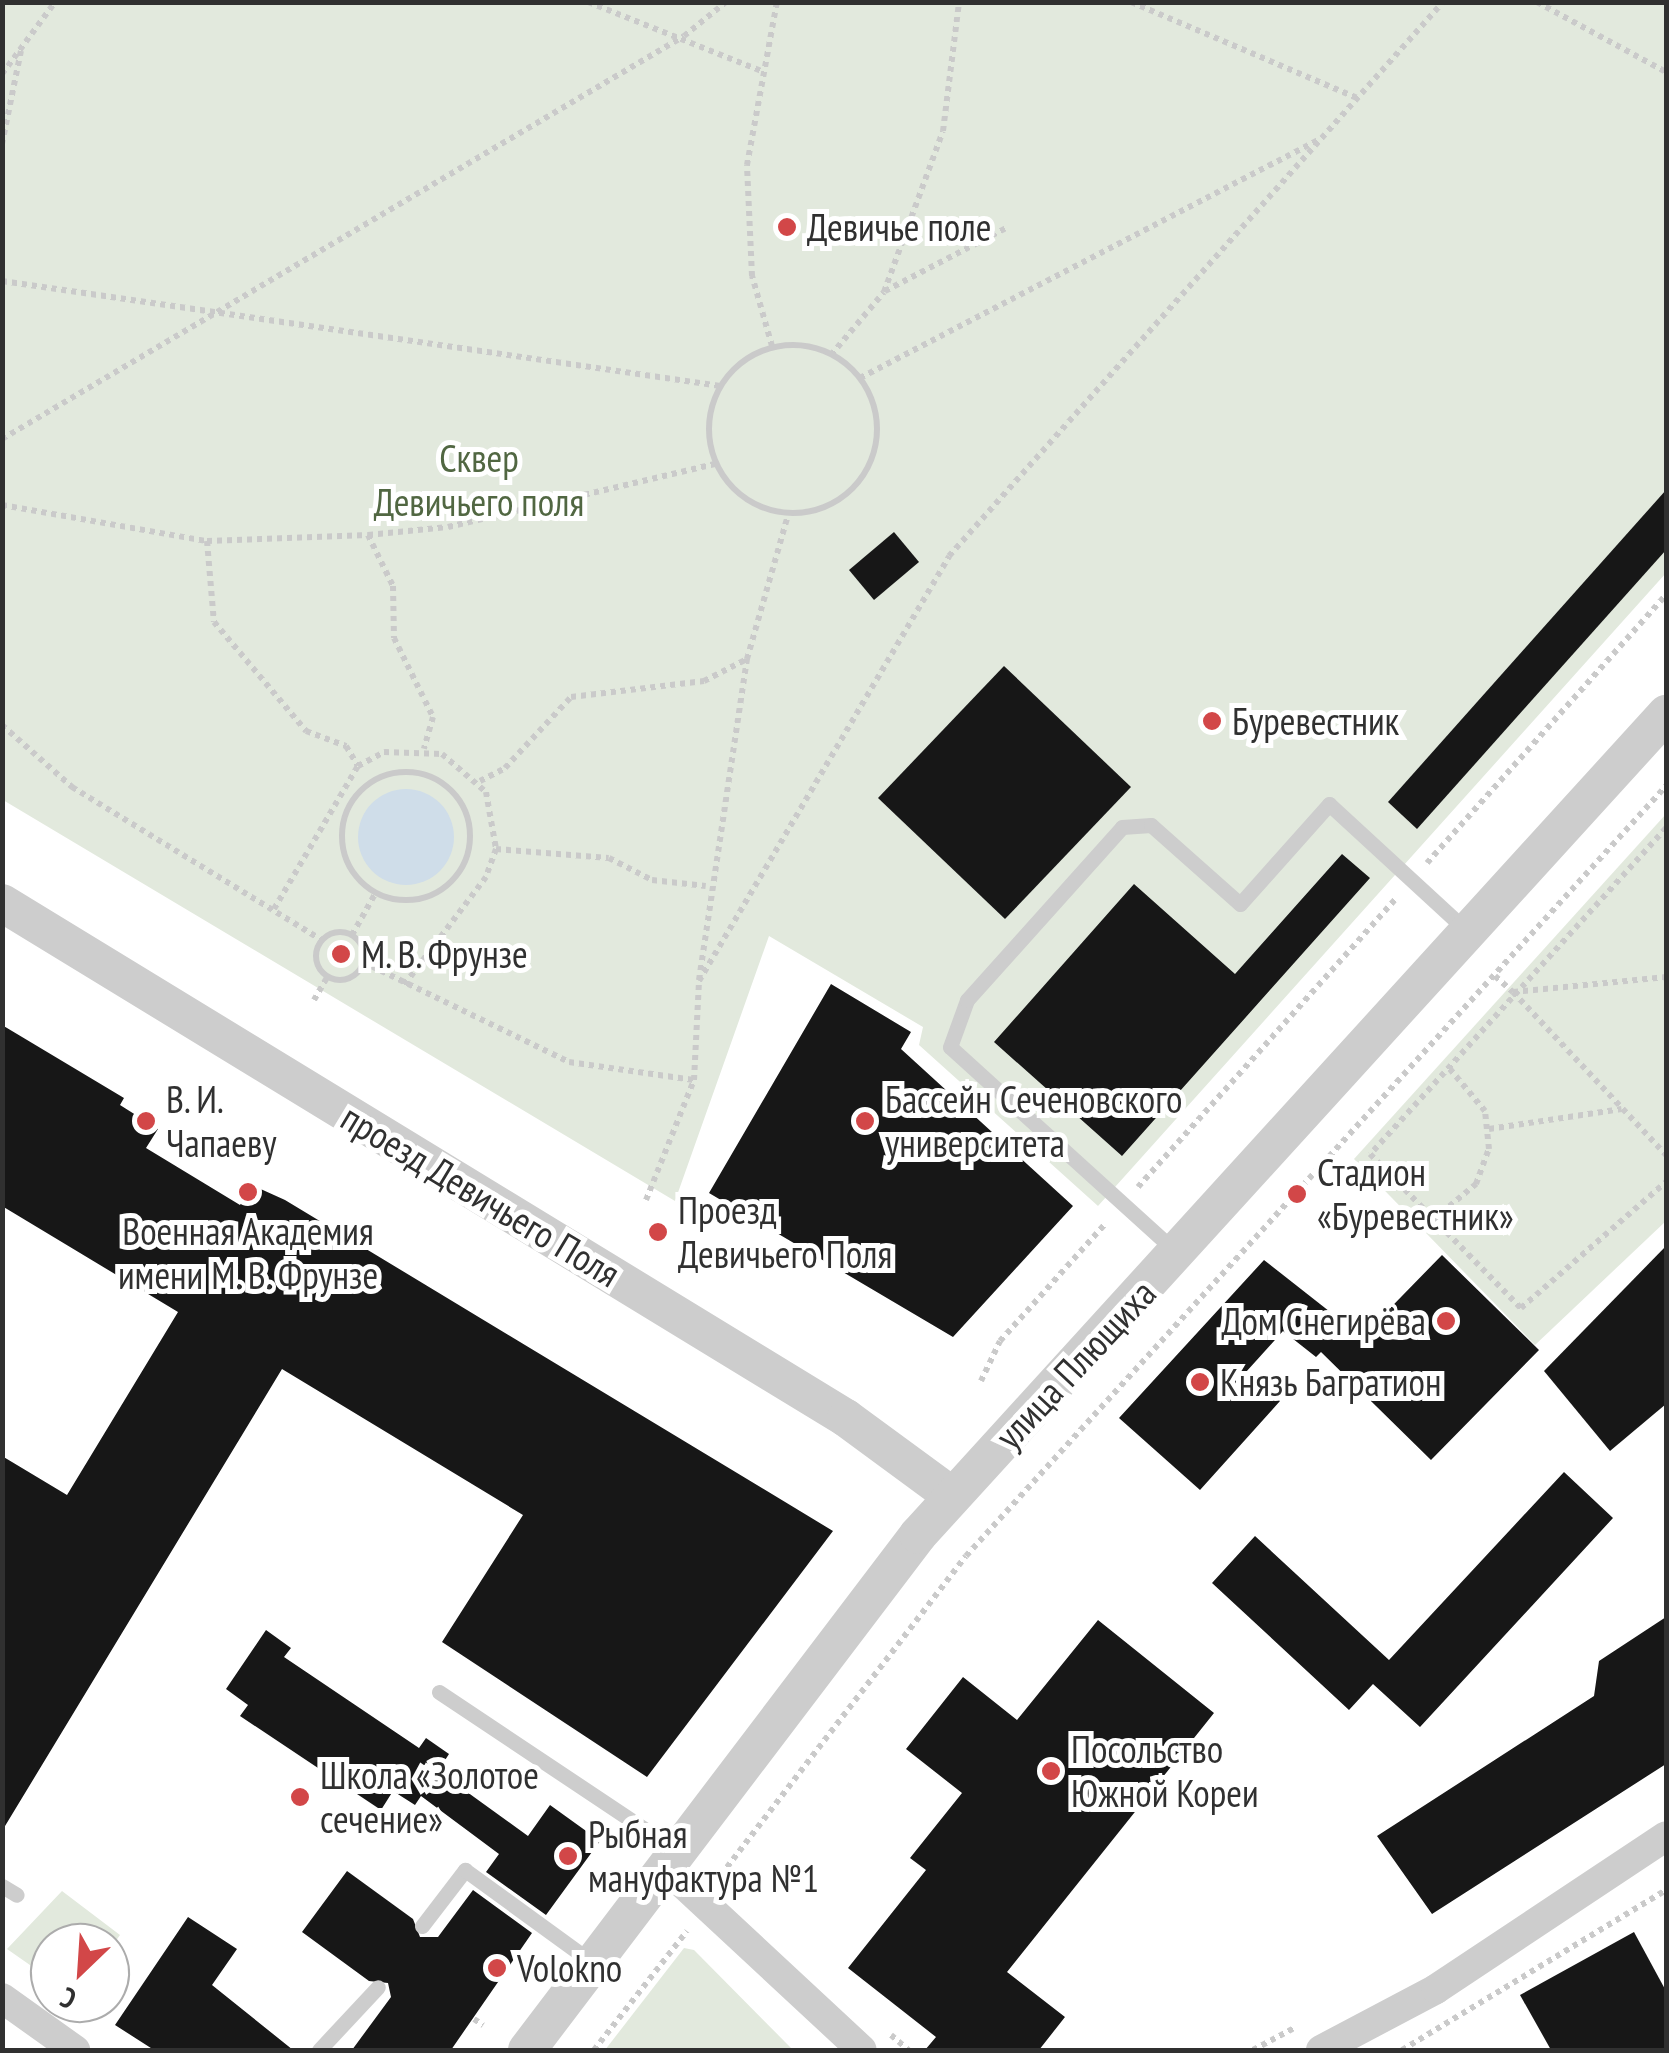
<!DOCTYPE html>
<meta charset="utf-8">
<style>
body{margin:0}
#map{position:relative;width:1669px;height:2053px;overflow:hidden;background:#fff;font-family:"PT Sans Narrow",sans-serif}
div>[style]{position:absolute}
.green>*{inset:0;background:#e2e9dd}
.water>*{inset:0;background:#cfdde9}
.round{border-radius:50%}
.building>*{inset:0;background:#171717}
.path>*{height:6px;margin-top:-3px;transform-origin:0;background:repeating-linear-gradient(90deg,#cacaca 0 5px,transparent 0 10px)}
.path>.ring{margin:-3px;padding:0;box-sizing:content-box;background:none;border:6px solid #cacaca;border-radius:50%}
.service>*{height:15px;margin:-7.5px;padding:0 7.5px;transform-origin:7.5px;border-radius:7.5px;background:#cdcdcd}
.minor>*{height:30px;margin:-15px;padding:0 15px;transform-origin:15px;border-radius:15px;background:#cdcdcd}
.tertiary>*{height:38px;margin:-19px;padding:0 19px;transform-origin:19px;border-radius:19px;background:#cdcdcd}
.dots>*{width:28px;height:28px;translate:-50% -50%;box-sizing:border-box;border:5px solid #fff;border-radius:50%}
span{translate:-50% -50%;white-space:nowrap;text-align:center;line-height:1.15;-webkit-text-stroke:10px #fff;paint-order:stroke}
.poi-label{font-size:38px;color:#303030}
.left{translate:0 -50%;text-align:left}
.right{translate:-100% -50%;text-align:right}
.park-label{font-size:38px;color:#516742}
.street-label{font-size:38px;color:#303030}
.frame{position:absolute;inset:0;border:5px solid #303030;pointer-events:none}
.north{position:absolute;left:30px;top:1923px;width:100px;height:100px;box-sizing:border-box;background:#fff;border:2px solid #acacac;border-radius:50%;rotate:205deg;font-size:28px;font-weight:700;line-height:40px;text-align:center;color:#303030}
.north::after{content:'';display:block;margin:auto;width:35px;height:45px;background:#d24748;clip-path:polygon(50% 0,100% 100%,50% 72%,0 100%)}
</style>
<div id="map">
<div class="green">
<div style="clip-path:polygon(3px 3px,1666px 3px,1666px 573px,1098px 1206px,919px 1045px,923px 1027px,769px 936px,675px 1201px,3px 800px)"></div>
<div style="clip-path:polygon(1666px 814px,1666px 1221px,1535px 1345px,1354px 1159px)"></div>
<div style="clip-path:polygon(62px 1891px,120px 1935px,110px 1949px,50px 1943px,50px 1979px,7px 1949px)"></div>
<div style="clip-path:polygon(684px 1948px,694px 1950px,793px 2050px,605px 2050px)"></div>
</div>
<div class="water">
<div class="round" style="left:358px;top:789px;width:96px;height:96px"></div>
</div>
<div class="building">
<div style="clip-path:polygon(1666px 490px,1666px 550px,1417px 829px,1388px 802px)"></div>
<div style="clip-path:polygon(894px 532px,919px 562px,874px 600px,849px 570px)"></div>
<div style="clip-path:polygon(1004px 666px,1131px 787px,1005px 919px,878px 798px)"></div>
<div style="clip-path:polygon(1342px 854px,1370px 878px,1122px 1156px,994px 1042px,1134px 884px,1235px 974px)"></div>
<div style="clip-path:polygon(831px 984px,911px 1032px,901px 1049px,1073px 1206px,953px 1337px,709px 1193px)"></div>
<div style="clip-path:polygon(2px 1025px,124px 1098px,120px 1105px,158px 1129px,146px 1148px,240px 1205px,252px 1185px,285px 1200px,833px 1531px,647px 1777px,442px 1642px,523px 1515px,282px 1369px,2px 1831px,2px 1456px,67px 1495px,178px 1312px,2px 1206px)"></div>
<div style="clip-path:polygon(1666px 1246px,1666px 1404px,1610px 1451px,1544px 1371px)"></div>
<div style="clip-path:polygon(1442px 1255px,1539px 1350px,1431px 1460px,1321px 1352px,1316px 1357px,1283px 1331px,1246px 1372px,1280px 1401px,1200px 1490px,1119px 1418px,1264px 1260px,1362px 1337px)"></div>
<div style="clip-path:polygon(1564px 1472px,1613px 1518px,1420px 1727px,1373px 1684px,1349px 1710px,1212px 1583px,1255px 1536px,1389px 1660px)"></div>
<div style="clip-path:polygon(1666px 1617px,1666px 1764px,1432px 1914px,1377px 1836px,1594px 1696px,1599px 1661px)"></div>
<div style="clip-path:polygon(1098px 1620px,1214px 1713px,1007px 1972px,1065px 2017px,1039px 2050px,925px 2050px,936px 2037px,848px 1968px,926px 1870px,910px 1858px,962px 1793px,906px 1749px,963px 1677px,1017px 1720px)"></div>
<div style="clip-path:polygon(266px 1630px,291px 1648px,284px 1657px,419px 1748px,426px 1738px,449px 1754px,438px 1771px,528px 1836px,550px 1805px,600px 1841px,546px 1915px,486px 1872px,499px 1854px,421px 1796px,415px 1805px,393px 1791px,381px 1810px,240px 1716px,248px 1705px,226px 1689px)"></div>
<div style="clip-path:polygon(347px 1871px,413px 1919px,420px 1937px,438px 1937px,473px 1890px,532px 1933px,451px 2050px,352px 2050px,391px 1997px,388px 1983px,369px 1981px,302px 1932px)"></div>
<div style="clip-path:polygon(188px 1917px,237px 1949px,212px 1985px,293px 2050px,154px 2050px,115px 2025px)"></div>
<div style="clip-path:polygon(1634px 1932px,1666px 1991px,1666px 2050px,1551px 2050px,1520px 1995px)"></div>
</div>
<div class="path">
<div style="left:588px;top:2px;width:186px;rotate:21.7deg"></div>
<div style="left:1131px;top:2px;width:246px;rotate:23deg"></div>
<div style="left:1537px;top:2px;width:147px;rotate:28.5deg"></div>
<div style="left:2px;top:74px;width:89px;rotate:-53.6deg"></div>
<div style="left:2px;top:144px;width:95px;rotate:-78.5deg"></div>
<div style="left:2px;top:281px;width:726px;rotate:8.32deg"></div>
<div style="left:885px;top:291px;width:139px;rotate:-27.5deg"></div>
<div class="ring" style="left:709px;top:345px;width:162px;height:162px"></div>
<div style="left:772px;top:346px;width:73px;rotate:-105.9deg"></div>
<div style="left:752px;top:276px;width:111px;rotate:-92.6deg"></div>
<div style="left:747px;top:165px;width:166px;rotate:-79.6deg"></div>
<div style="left:831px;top:355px;width:82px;rotate:-49.9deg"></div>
<div style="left:884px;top:292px;width:171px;rotate:-69.9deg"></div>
<div style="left:943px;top:131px;width:130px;rotate:-82.9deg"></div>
<div style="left:860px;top:378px;width:518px;rotate:-27.45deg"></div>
<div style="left:2px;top:439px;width:792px;rotate:-30.58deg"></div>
<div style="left:684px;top:36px;width:54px;rotate:-39deg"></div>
<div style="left:2px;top:505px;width:208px;rotate:10deg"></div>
<div style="left:207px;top:541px;width:161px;rotate:-2.1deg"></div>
<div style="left:368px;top:535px;width:80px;rotate:-5.7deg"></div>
<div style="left:448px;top:527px;width:274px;rotate:-13.3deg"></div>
<div style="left:368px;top:535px;width:57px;rotate:63.9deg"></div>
<div style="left:393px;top:586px;width:52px;rotate:88.9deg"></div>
<div style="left:394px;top:638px;width:88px;rotate:63.7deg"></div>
<div style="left:433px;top:717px;width:33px;rotate:106deg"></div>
<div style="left:207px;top:541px;width:81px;rotate:85.1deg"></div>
<div style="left:214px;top:622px;width:143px;rotate:49.8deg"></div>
<div style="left:306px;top:731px;width:43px;rotate:20.6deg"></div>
<div style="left:346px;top:746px;width:23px;rotate:59deg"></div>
<div style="left:2px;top:725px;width:94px;rotate:41.5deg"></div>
<div style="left:72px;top:787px;width:293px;rotate:31.5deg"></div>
<div class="ring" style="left:342px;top:772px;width:122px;height:122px"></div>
<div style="left:480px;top:781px;width:28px;rotate:-27deg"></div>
<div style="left:505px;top:768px;width:97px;rotate:-47.1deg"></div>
<div style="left:571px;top:697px;width:134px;rotate:-6.9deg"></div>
<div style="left:704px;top:681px;width:48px;rotate:-27.1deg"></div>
<div style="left:1666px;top:828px;width:440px;rotate:132.2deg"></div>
<div style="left:1370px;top:1154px;width:216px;rotate:45.6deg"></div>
<div style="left:1521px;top:1308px;width:192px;rotate:-41deg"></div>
<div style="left:496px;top:849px;width:113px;rotate:4.6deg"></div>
<div style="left:609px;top:858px;width:48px;rotate:27.1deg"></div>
<div style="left:652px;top:880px;width:54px;rotate:6.3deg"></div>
<div style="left:1427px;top:863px;width:359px;rotate:-48.3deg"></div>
<div style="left:274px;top:909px;width:166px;rotate:-59.6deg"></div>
<div style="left:358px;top:766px;width:30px;rotate:-28deg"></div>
<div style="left:384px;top:752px;width:58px;rotate:2deg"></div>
<div style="left:442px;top:754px;width:58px;rotate:40.8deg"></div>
<div style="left:486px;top:792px;width:58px;rotate:80deg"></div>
<div style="left:496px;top:849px;width:30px;rotate:110deg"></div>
<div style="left:486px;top:877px;width:136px;rotate:127.2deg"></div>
<div class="ring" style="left:316px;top:932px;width:42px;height:42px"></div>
<div style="left:352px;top:935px;width:47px;rotate:-60.7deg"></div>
<div style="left:363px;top:962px;width:229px;rotate:25.9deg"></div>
<div style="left:569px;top:1062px;width:126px;rotate:8.2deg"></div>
<div style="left:1495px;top:976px;width:24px;rotate:42deg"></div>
<div style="left:1513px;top:992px;width:154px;rotate:-5.6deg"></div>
<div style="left:699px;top:980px;width:325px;rotate:-81.5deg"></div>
<div style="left:747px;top:659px;width:150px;rotate:-74.1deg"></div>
<div style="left:1513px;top:992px;width:224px;rotate:46.8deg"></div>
<div style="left:314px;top:1000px;width:28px;rotate:-60deg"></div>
<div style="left:1489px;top:1129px;width:134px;rotate:-8.6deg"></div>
<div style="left:1138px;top:1187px;width:387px;rotate:-48.2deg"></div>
<div style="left:646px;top:1200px;width:129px;rotate:-68.2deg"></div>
<div style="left:694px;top:1080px;width:99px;rotate:-87.1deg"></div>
<div style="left:699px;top:981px;width:493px;rotate:-59.5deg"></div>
<div style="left:949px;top:556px;width:742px;rotate:-48.28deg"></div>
<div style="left:1434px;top:1219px;width:55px;rotate:-39.8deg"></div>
<div style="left:1476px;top:1184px;width:37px;rotate:-70deg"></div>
<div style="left:1489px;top:1149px;width:38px;rotate:-96deg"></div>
<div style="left:1485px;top:1111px;width:56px;rotate:-129.9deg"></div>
<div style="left:981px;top:1381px;width:44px;rotate:-64.6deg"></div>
<div style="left:1000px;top:1341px;width:159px;rotate:-48.1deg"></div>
<div style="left:721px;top:1875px;width:402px;rotate:-52.5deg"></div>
<div style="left:966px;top:1556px;width:1041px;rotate:-47.73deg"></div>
<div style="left:474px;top:2019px;width:11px;rotate:34deg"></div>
<div style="left:891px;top:2035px;width:23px;rotate:41deg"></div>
<div style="left:594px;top:2050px;width:151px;rotate:-52deg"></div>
<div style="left:1253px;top:2050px;width:49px;rotate:-28.1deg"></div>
<div style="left:1402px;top:2050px;width:309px;rotate:-31.2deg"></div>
</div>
<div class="service">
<div style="left:1174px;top:1250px;width:302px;rotate:-137.8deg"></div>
<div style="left:950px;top:1047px;width:50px;rotate:-70.1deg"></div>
<div style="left:967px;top:1000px;width:232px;rotate:-48.1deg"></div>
<div style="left:1122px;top:827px;width:29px;rotate:-4deg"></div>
<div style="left:1151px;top:825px;width:119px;rotate:41.6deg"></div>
<div style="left:1240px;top:904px;width:134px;rotate:-48.3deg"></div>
<div style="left:1329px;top:804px;width:189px;rotate:42.6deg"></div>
<div style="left:439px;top:1692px;width:286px;rotate:33.7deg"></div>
<div style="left:2px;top:1886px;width:17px;rotate:31deg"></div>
<div style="left:422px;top:1926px;width:71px;rotate:-52.5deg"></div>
<div style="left:465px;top:1870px;width:158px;rotate:36deg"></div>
<div style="left:319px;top:2050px;width:86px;rotate:-46.9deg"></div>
</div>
<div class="minor">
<div style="left:666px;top:1868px;width:267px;rotate:42.9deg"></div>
<div style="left:2px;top:1998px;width:90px;rotate:35.5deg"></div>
<div style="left:1321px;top:2050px;width:130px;rotate:-27.9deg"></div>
<div style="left:1436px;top:1989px;width:276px;rotate:-33.6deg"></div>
</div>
<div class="tertiary">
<div style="left:2px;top:903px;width:989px;rotate:31.39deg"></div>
<div style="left:846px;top:1418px;width:132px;rotate:36.3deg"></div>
<div style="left:527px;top:2050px;width:647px;rotate:-52.79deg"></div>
<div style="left:918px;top:1535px;width:1111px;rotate:-47.66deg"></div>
</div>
<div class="dots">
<div style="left:787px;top:227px;background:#d24748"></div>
<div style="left:1212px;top:721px;background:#d24748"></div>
<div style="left:341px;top:954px;background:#d24748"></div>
<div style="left:146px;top:1121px;background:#d24748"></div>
<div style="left:865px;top:1121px;background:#d24748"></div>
<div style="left:248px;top:1192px;background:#d24748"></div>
<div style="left:1297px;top:1194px;background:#d24748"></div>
<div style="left:658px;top:1232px;background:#d24748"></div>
<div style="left:1446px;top:1321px;background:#d24748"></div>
<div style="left:1200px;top:1382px;background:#d24748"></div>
<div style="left:1051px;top:1771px;background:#d24748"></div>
<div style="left:300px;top:1797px;background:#d24748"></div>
<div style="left:568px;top:1856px;background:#d24748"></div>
<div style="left:497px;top:1968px;background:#d24748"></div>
</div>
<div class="poi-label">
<span class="left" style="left:807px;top:227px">Девичье поле</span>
<span class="left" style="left:1232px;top:721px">Буревестник</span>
<span class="left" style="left:361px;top:954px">М. В. Фрунзе</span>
<span class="left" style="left:166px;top:1121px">В. И.<br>Чапаеву</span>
<span class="left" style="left:885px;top:1121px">Бассейн Сеченовского<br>университета</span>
<span class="left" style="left:1317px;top:1194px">Стадион<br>«Буревестник»</span>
<span class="left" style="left:678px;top:1232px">Проезд<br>Девичьего Поля</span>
<span style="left:248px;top:1253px">Военная Академия<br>имени М. В. Фрунзе</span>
<span class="right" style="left:1426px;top:1321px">Дом Снегирёва</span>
<span class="left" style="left:1220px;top:1382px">Князь Багратион</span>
<span class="left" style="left:1071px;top:1771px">Посольство<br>Южной Кореи</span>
<span class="left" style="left:320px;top:1797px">Школа «Золотое<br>сечение»</span>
<span class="left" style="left:588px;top:1856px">Рыбная<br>мануфактура №1</span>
<span class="left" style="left:517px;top:1968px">Volokno</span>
</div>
<div class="park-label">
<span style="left:479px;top:480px">Сквер<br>Девичьего поля</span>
</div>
<div class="street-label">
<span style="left:481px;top:1195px;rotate:31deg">проезд Девичьего Поля</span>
<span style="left:1075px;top:1364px;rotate:-47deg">улица Плющиха</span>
</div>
<div class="frame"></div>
<div class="north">С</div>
</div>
